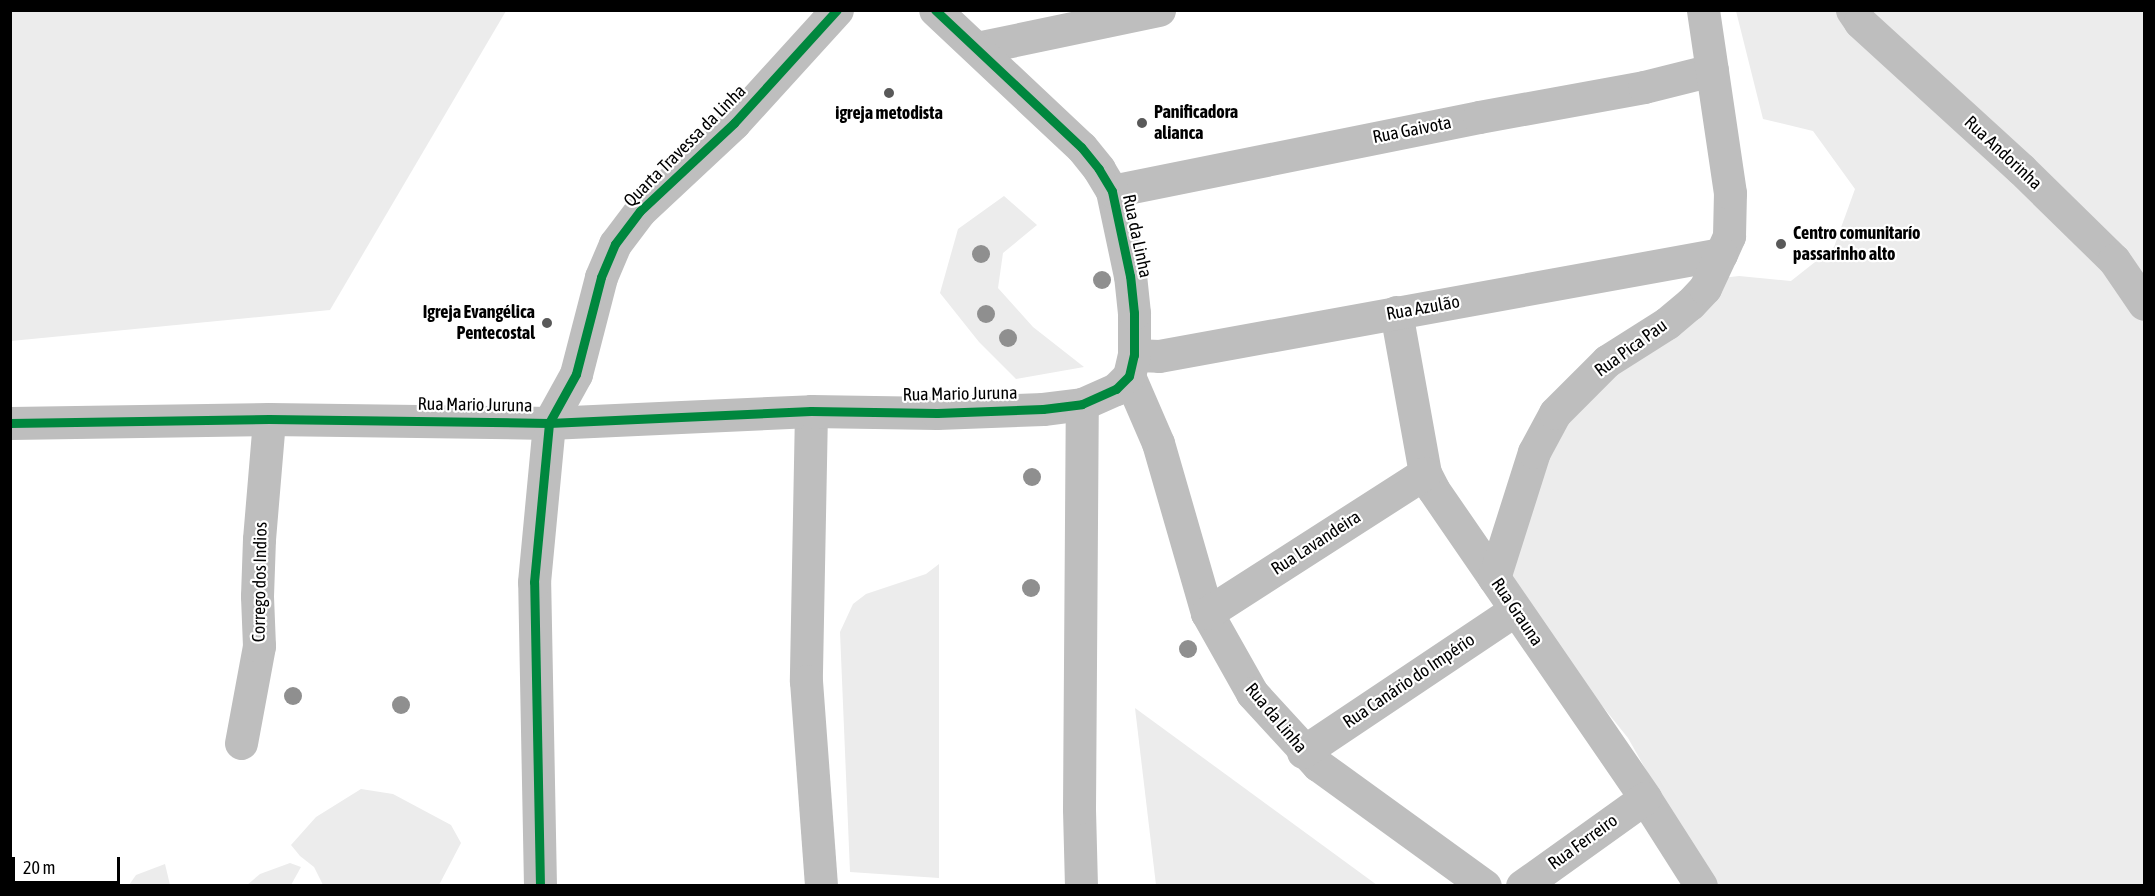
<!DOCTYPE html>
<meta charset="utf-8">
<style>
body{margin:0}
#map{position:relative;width:2155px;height:896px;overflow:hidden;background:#fff;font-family:"Asap Condensed",sans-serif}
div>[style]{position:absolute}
.green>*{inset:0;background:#ececec}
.minor>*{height:33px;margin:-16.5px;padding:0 16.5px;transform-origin:16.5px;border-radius:16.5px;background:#bebebe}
.tertiary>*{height:33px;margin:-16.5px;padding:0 16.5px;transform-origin:16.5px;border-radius:16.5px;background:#bebebe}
.cycleway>*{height:9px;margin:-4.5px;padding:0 4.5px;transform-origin:4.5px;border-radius:4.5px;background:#00873e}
.trees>*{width:18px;height:18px;margin:-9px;border-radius:50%;background:#8f8f8f}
.dots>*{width:16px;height:16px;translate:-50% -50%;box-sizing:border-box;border:3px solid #fff;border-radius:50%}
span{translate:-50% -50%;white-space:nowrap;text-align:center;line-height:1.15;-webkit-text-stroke:4.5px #fff;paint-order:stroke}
.poi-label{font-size:18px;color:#000;font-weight:700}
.left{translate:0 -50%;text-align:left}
.right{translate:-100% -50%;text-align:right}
.street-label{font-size:18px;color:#000}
.frame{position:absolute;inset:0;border:12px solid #000;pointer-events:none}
.scale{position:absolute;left:12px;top:857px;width:108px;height:27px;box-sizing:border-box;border:3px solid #000;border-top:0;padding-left:8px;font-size:18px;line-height:21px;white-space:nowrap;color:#000;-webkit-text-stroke:4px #fff;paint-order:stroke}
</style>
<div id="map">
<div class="green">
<div style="clip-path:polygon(11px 10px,506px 10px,506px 11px,330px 310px,11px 341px)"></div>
<div style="clip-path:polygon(1736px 11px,2144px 11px,2144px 885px,1711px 885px,1628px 738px,1490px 566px,1558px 423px,1705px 280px,1739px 276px,1791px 281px,1834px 247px,1855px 189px,1813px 131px,1763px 119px)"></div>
<div style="clip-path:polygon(1004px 196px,1037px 225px,1003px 253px,998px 288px,1033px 327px,1084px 367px,1016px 379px,979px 342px,940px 293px,958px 229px)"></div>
<div style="clip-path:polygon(939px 564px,939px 878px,850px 872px,840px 632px,853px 604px,866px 594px,926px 574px)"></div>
<div style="clip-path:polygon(1135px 708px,1228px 776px,1377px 885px,1156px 885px)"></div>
<div style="clip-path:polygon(361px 789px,393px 794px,451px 825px,461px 843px,439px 885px,323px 885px,314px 867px,300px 856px,291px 845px,316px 817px)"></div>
<div style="clip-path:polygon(290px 863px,301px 867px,291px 885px,247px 885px,260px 874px)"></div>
<div style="clip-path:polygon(165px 864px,170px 885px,129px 885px,136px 875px)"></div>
</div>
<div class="minor">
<div style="left:977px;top:48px;width:186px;rotate:-11.8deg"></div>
<div style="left:1112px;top:191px;width:374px;rotate:-11.4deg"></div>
<div style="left:1479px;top:117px;width:168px;rotate:-10.3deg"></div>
<div style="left:1644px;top:87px;width:70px;rotate:-14deg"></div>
<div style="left:1396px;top:312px;width:164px;rotate:79.8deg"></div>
<div style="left:1425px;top:473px;width:18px;rotate:63deg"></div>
<div style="left:1433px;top:489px;width:375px;rotate:55.5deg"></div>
<div style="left:1645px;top:798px;width:104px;rotate:57.5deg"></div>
<div style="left:1134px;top:355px;width:25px;rotate:2deg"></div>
<div style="left:1159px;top:356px;width:571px;rotate:-10.29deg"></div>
<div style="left:1721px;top:254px;width:20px;rotate:-66deg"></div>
<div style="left:1729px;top:236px;width:43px;rotate:-88.7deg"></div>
<div style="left:1730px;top:193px;width:185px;rotate:-98.4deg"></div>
<div style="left:1129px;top:376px;width:73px;rotate:66.6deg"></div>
<div style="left:1158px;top:443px;width:177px;rotate:73.9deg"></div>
<div style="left:1207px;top:613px;width:92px;rotate:60.6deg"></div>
<div style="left:1252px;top:693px;width:98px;rotate:47.5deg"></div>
<div style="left:1318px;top:765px;width:206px;rotate:35.9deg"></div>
<div style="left:811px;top:411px;width:270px;rotate:91.1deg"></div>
<div style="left:806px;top:681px;width:206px;rotate:85.8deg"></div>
<div style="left:10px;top:423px;width:259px;rotate:-0.9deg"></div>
<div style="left:269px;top:419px;width:280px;rotate:0.8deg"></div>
<div style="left:549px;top:423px;width:262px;rotate:-2.6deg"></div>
<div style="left:811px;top:411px;width:126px;rotate:0.9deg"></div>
<div style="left:937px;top:413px;width:106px;rotate:-2.2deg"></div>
<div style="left:1043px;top:409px;width:39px;rotate:-7deg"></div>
<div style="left:1082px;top:404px;width:37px;rotate:-24deg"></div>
<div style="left:1116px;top:389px;width:18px;rotate:-45deg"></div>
<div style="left:1129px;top:376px;width:22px;rotate:-77deg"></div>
<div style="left:1134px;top:355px;width:42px;rotate:-90deg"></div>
<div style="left:1134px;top:313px;width:37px;rotate:-96deg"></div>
<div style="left:1130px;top:276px;width:87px;rotate:-102deg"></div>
<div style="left:1112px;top:191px;width:26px;rotate:-121deg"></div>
<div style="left:1099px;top:169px;width:28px;rotate:-129deg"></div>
<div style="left:1081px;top:147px;width:200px;rotate:-136.8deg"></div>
<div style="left:1494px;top:578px;width:132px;rotate:-72.4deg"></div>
<div style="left:1534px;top:452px;width:44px;rotate:-61.7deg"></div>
<div style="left:1555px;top:413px;width:74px;rotate:-45deg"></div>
<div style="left:1607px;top:361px;width:71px;rotate:-32.3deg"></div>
<div style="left:1667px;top:323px;width:30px;rotate:-40deg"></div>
<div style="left:1690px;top:304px;width:22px;rotate:-47deg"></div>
<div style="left:1705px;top:288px;width:38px;rotate:-65deg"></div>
<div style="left:1207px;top:613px;width:259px;rotate:-32.7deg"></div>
<div style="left:241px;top:743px;width:99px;rotate:-79.5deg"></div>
<div style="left:259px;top:646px;width:50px;rotate:-92.3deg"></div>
<div style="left:257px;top:596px;width:57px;rotate:-88deg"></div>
<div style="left:259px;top:539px;width:120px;rotate:-85.2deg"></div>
<div style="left:1303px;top:752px;width:255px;rotate:-33.8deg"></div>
<div style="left:540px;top:886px;width:304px;rotate:-91.1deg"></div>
<div style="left:534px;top:582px;width:160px;rotate:-84.6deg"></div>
<div style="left:549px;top:423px;width:56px;rotate:-61.1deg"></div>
<div style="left:576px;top:374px;width:100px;rotate:-75.5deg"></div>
<div style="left:601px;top:277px;width:36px;rotate:-67deg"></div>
<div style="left:615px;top:244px;width:41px;rotate:-52.9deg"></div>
<div style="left:640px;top:211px;width:129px;rotate:-43.1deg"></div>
<div style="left:734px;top:123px;width:153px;rotate:-47.7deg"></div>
<div style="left:1081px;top:886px;width:78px;rotate:-91.5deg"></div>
<div style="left:1079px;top:808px;width:404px;rotate:-89.6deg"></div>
<div style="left:1522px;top:886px;width:151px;rotate:-35.6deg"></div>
</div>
<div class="tertiary">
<div style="left:1852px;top:10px;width:14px;rotate:56deg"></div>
<div style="left:1860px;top:22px;width:218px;rotate:42.4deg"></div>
<div style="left:2021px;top:169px;width:130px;rotate:44.4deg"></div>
<div style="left:2114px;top:260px;width:53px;rotate:55.7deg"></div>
</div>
<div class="cycleway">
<div style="left:10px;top:423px;width:259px;rotate:-0.9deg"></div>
<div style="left:269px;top:419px;width:280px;rotate:0.8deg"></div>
<div style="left:549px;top:423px;width:262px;rotate:-2.6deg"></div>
<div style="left:811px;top:411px;width:126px;rotate:0.9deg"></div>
<div style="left:937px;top:413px;width:106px;rotate:-2.2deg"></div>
<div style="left:1043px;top:409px;width:39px;rotate:-7deg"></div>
<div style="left:1082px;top:404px;width:37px;rotate:-24deg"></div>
<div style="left:1116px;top:389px;width:18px;rotate:-45deg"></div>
<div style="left:1129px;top:376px;width:22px;rotate:-77deg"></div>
<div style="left:1134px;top:355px;width:42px;rotate:-90deg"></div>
<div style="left:1134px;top:313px;width:37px;rotate:-96deg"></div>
<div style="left:1130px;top:276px;width:87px;rotate:-102deg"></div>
<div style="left:1112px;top:191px;width:26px;rotate:-121deg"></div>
<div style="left:1099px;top:169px;width:28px;rotate:-129deg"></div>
<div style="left:1081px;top:147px;width:200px;rotate:-136.8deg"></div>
<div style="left:540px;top:886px;width:304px;rotate:-91.1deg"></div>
<div style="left:534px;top:582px;width:160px;rotate:-84.6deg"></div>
<div style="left:549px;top:423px;width:56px;rotate:-61.1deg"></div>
<div style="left:576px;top:374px;width:100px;rotate:-75.5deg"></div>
<div style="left:601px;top:277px;width:36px;rotate:-67deg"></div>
<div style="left:615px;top:244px;width:41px;rotate:-52.9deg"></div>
<div style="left:640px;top:211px;width:129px;rotate:-43.1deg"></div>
<div style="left:734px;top:123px;width:153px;rotate:-47.7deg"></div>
</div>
<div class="trees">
<div style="left:981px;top:254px"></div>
<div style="left:1102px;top:280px"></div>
<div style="left:986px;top:314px"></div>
<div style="left:1008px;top:338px"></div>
<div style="left:1032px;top:477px"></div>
<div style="left:1031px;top:588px"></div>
<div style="left:1188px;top:649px"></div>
<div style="left:293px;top:696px"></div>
<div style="left:401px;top:705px"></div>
</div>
<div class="dots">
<div style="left:889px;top:93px;background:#595959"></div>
<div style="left:1142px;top:123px;background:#595959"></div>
<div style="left:1781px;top:244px;background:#595959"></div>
<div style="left:547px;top:323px;background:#595959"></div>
</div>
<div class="poi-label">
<span style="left:889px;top:113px">igreja metodista</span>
<span class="left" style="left:1154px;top:123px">Panificadora<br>alianca</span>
<span class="left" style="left:1793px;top:244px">Centro comunitarío<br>passarinho alto</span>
<span class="right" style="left:535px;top:323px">Igreja Evangélica<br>Pentecostal</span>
</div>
<div class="street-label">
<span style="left:1412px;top:130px;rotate:-11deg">Rua Gaivota</span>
<span style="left:685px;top:146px;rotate:-45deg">Quarta Travessa da Linha</span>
<span style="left:2003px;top:153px;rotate:43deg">Rua Andorinha</span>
<span style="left:1137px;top:236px;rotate:78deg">Rua da Linha</span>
<span style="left:1423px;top:308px;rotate:-10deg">Rua Azulão</span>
<span style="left:1631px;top:348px;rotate:-36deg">Rua Pica Pau</span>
<span style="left:960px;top:394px;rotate:-1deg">Rua Mario Juruna</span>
<span style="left:475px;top:405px;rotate:1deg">Rua Mario Juruna</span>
<span style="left:1316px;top:543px;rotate:-33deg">Rua Lavandeira</span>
<span style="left:260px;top:582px;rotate:-89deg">Corrego dos Indios</span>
<span style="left:1517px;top:612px;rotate:56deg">Rua Grauna</span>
<span style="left:1409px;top:681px;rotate:-34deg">Rua Canário do Império</span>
<span style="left:1276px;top:718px;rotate:50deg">Rua da Linha</span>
<span style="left:1583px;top:842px;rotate:-36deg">Rua Ferreiro</span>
</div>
<div class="frame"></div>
<div class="scale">20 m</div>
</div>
